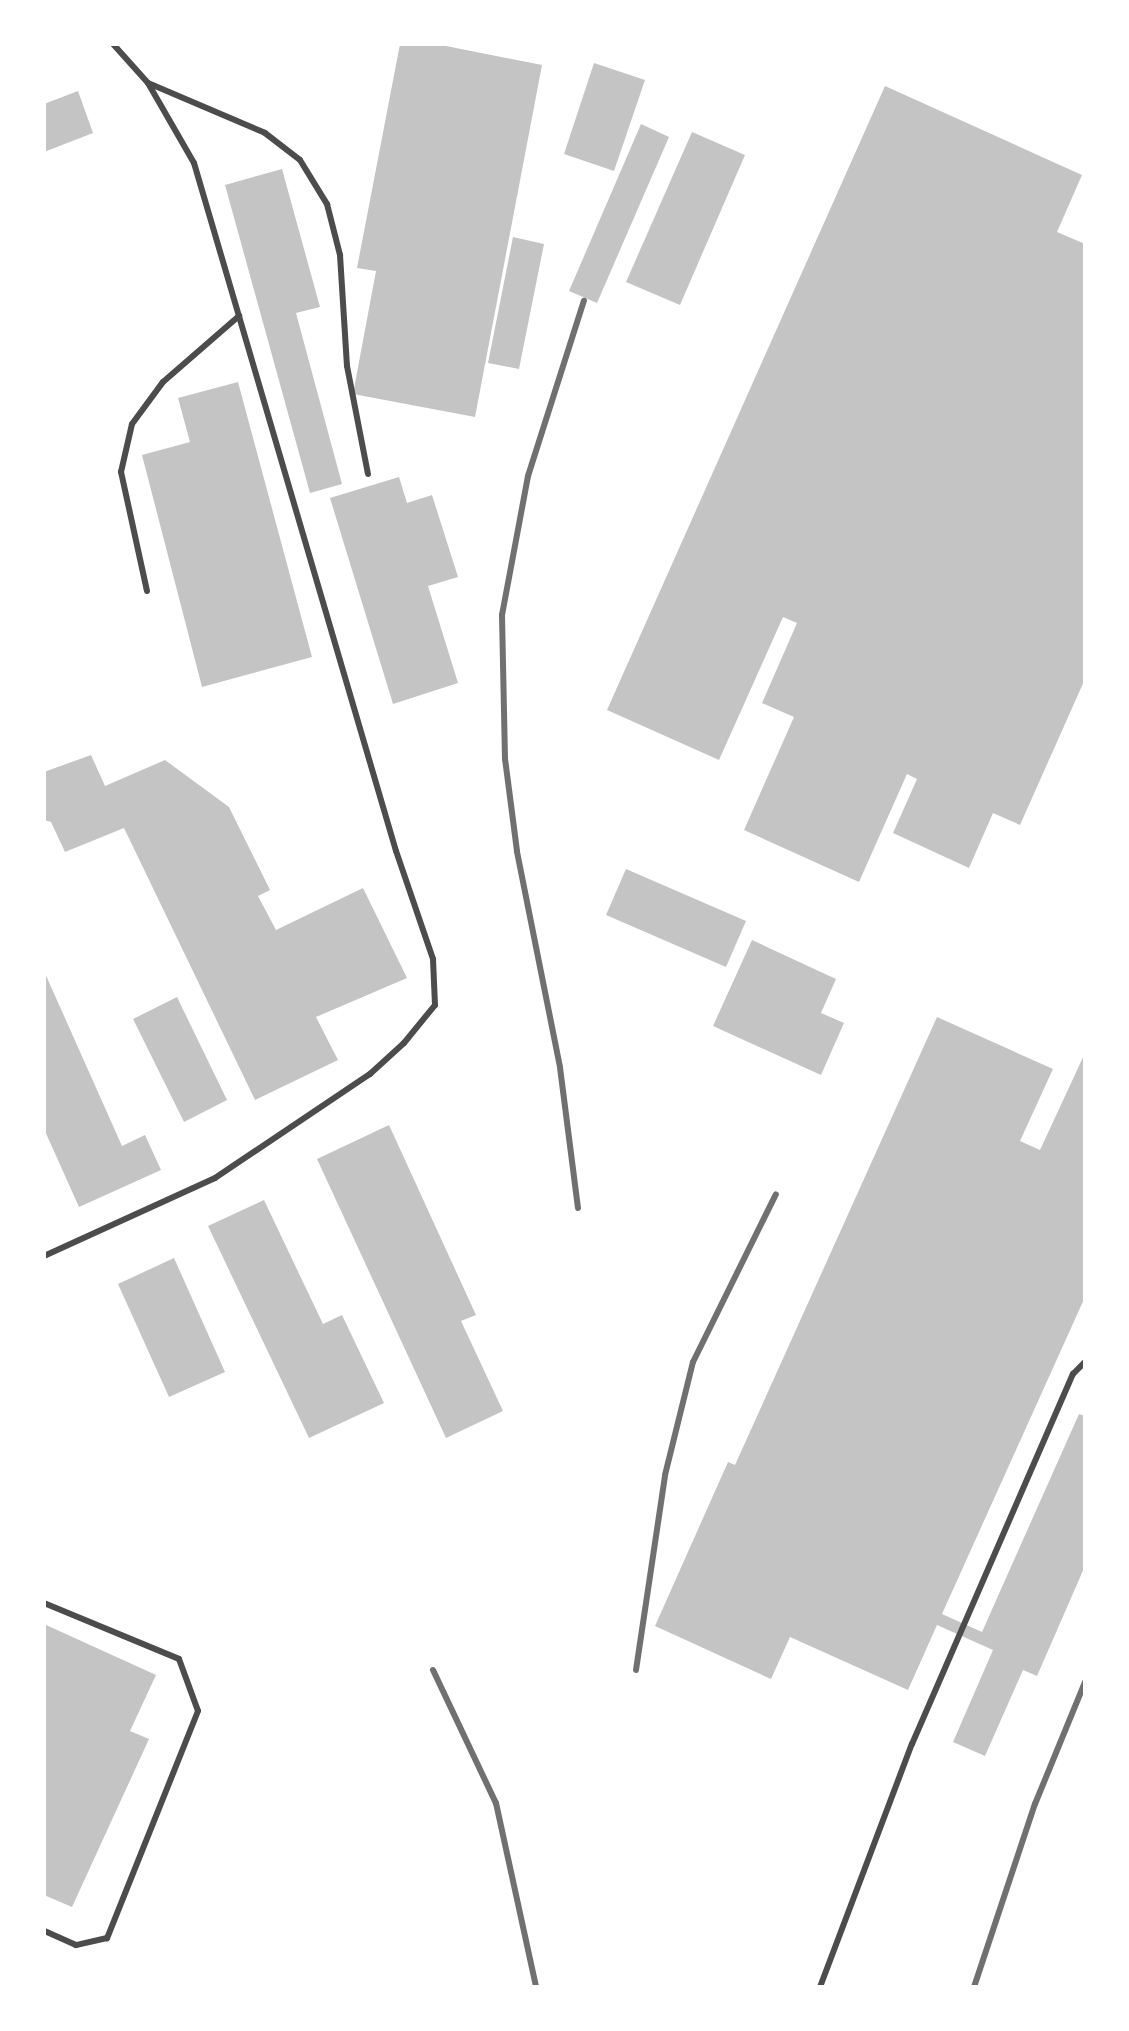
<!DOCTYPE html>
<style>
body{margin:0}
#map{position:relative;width:1129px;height:2031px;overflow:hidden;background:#fff;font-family:"Noto Serif",serif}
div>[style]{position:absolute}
.building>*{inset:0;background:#c4c4c4}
.service>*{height:6px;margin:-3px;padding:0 3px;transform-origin:3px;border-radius:3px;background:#4c4c4c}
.rail>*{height:6px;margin:-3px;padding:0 3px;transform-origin:3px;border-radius:3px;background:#707070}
span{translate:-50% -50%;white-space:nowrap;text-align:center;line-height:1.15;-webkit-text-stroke:8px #fff;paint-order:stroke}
.frame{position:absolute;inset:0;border:46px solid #fff;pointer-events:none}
</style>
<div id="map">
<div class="building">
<div style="clip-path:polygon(400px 44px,436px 44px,542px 65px,475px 417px,353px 394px,376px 271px,357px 268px)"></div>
<div style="clip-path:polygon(594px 63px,645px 80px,614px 171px,564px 154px)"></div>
<div style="clip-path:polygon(885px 86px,1082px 175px,1057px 232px,1085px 244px,1085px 679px,1020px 825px,993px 813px,969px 868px,893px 833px,917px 779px,907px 774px,859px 882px,744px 830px,794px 717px,762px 703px,797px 623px,783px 617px,719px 760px,607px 710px)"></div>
<div style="clip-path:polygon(78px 91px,93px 133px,44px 152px,44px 104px)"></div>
<div style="clip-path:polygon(641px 124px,669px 137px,597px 303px,569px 291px)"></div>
<div style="clip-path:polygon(692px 132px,745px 155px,680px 305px,626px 282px)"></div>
<div style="clip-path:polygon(282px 169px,320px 307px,296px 313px,342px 484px,310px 493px,225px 185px)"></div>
<div style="clip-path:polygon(513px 237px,544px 244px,519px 369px,488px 363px)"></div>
<div style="clip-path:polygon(238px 382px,312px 657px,202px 687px,142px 455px,190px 442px,178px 398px)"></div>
<div style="clip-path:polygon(399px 477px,407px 503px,432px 495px,458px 577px,428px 586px,458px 683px,393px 704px,330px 498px)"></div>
<div style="clip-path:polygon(91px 755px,105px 786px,165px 760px,229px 807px,270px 890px,258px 896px,276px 930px,363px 888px,407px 978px,316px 1017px,338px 1060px,255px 1100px,124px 828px,65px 852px,51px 822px,44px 820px,44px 772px)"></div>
<div style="clip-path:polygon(626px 869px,746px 921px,726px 967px,606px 915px)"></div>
<div style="clip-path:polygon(752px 940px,836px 979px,821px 1013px,844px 1023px,821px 1075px,713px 1026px)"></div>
<div style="clip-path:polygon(44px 971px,122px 1146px,145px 1135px,161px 1170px,79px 1207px,44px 1129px)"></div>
<div style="clip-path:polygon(177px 997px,227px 1100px,184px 1122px,133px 1019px)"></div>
<div style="clip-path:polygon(937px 1017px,1053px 1069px,1020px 1141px,1040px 1150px,1085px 1053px,1085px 1297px,942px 1614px,982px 1632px,1079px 1414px,1085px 1416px,1085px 1566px,1037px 1676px,1023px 1670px,985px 1756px,953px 1742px,993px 1650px,937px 1625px,908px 1690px,790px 1637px,771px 1679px,655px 1626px,728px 1462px,735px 1465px)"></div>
<div style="clip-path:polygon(389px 1125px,476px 1315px,461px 1321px,503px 1411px,446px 1438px,317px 1159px)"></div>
<div style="clip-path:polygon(264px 1200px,323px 1324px,342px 1315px,384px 1403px,309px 1438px,208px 1226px)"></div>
<div style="clip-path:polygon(174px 1258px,225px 1372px,169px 1397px,118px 1284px)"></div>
<div style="clip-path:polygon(44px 1624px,156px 1675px,130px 1731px,149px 1739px,72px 1907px,44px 1895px)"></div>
</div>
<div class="service">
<div style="left:148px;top:83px;width:127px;rotate:23.1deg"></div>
<div style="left:265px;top:133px;width:44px;rotate:37.6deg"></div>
<div style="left:300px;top:160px;width:52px;rotate:58.5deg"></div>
<div style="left:327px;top:204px;width:53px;rotate:75.7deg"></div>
<div style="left:340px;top:255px;width:111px;rotate:86.4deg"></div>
<div style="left:347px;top:366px;width:110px;rotate:79deg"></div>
<div style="left:147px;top:591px;width:122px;rotate:-102.3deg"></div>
<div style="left:121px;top:472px;width:49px;rotate:-77.1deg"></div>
<div style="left:132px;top:424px;width:52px;rotate:-53.6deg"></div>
<div style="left:163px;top:382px;width:101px;rotate:-41deg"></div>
<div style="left:44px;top:1256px;width:188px;rotate:-24.5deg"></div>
<div style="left:215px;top:1178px;width:187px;rotate:-33.9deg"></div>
<div style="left:370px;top:1074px;width:46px;rotate:-42.4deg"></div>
<div style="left:404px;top:1043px;width:49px;rotate:-50.8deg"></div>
<div style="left:435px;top:1005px;width:46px;rotate:-92.5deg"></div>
<div style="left:433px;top:959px;width:114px;rotate:-108.9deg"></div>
<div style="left:396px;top:851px;width:717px;rotate:-106.36deg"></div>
<div style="left:194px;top:163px;width:92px;rotate:-119.9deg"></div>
<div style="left:148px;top:83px;width:52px;rotate:-131.9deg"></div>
<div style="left:44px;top:1603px;width:146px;rotate:22.5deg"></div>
<div style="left:179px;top:1659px;width:55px;rotate:69.9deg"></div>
<div style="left:198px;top:1711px;width:245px;rotate:111.8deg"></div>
<div style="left:107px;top:1938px;width:32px;rotate:167deg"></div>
<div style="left:76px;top:1945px;width:35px;rotate:-156deg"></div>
<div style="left:820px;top:1987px;width:260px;rotate:-69.3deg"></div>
<div style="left:912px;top:1744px;width:404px;rotate:-66.5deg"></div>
<div style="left:1073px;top:1374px;width:17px;rotate:-45deg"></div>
</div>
<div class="rail">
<div style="left:578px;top:1208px;width:142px;rotate:-97.3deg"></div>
<div style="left:560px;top:1067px;width:220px;rotate:-101.3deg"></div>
<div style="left:517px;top:851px;width:93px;rotate:-97.4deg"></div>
<div style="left:505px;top:759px;width:144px;rotate:-91.2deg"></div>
<div style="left:502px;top:615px;width:141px;rotate:-79.4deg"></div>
<div style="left:528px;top:476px;width:184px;rotate:-72.3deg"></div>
<div style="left:433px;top:1670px;width:147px;rotate:64.7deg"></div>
<div style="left:496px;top:1803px;width:188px;rotate:77.7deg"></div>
<div style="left:636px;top:1670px;width:197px;rotate:-81.5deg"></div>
<div style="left:665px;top:1475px;width:116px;rotate:-76.1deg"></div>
<div style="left:693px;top:1362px;width:187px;rotate:-63.7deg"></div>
<div style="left:974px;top:1987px;width:193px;rotate:-71.6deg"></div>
<div style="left:1035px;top:1804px;width:132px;rotate:-67.7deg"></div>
</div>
<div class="frame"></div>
</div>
